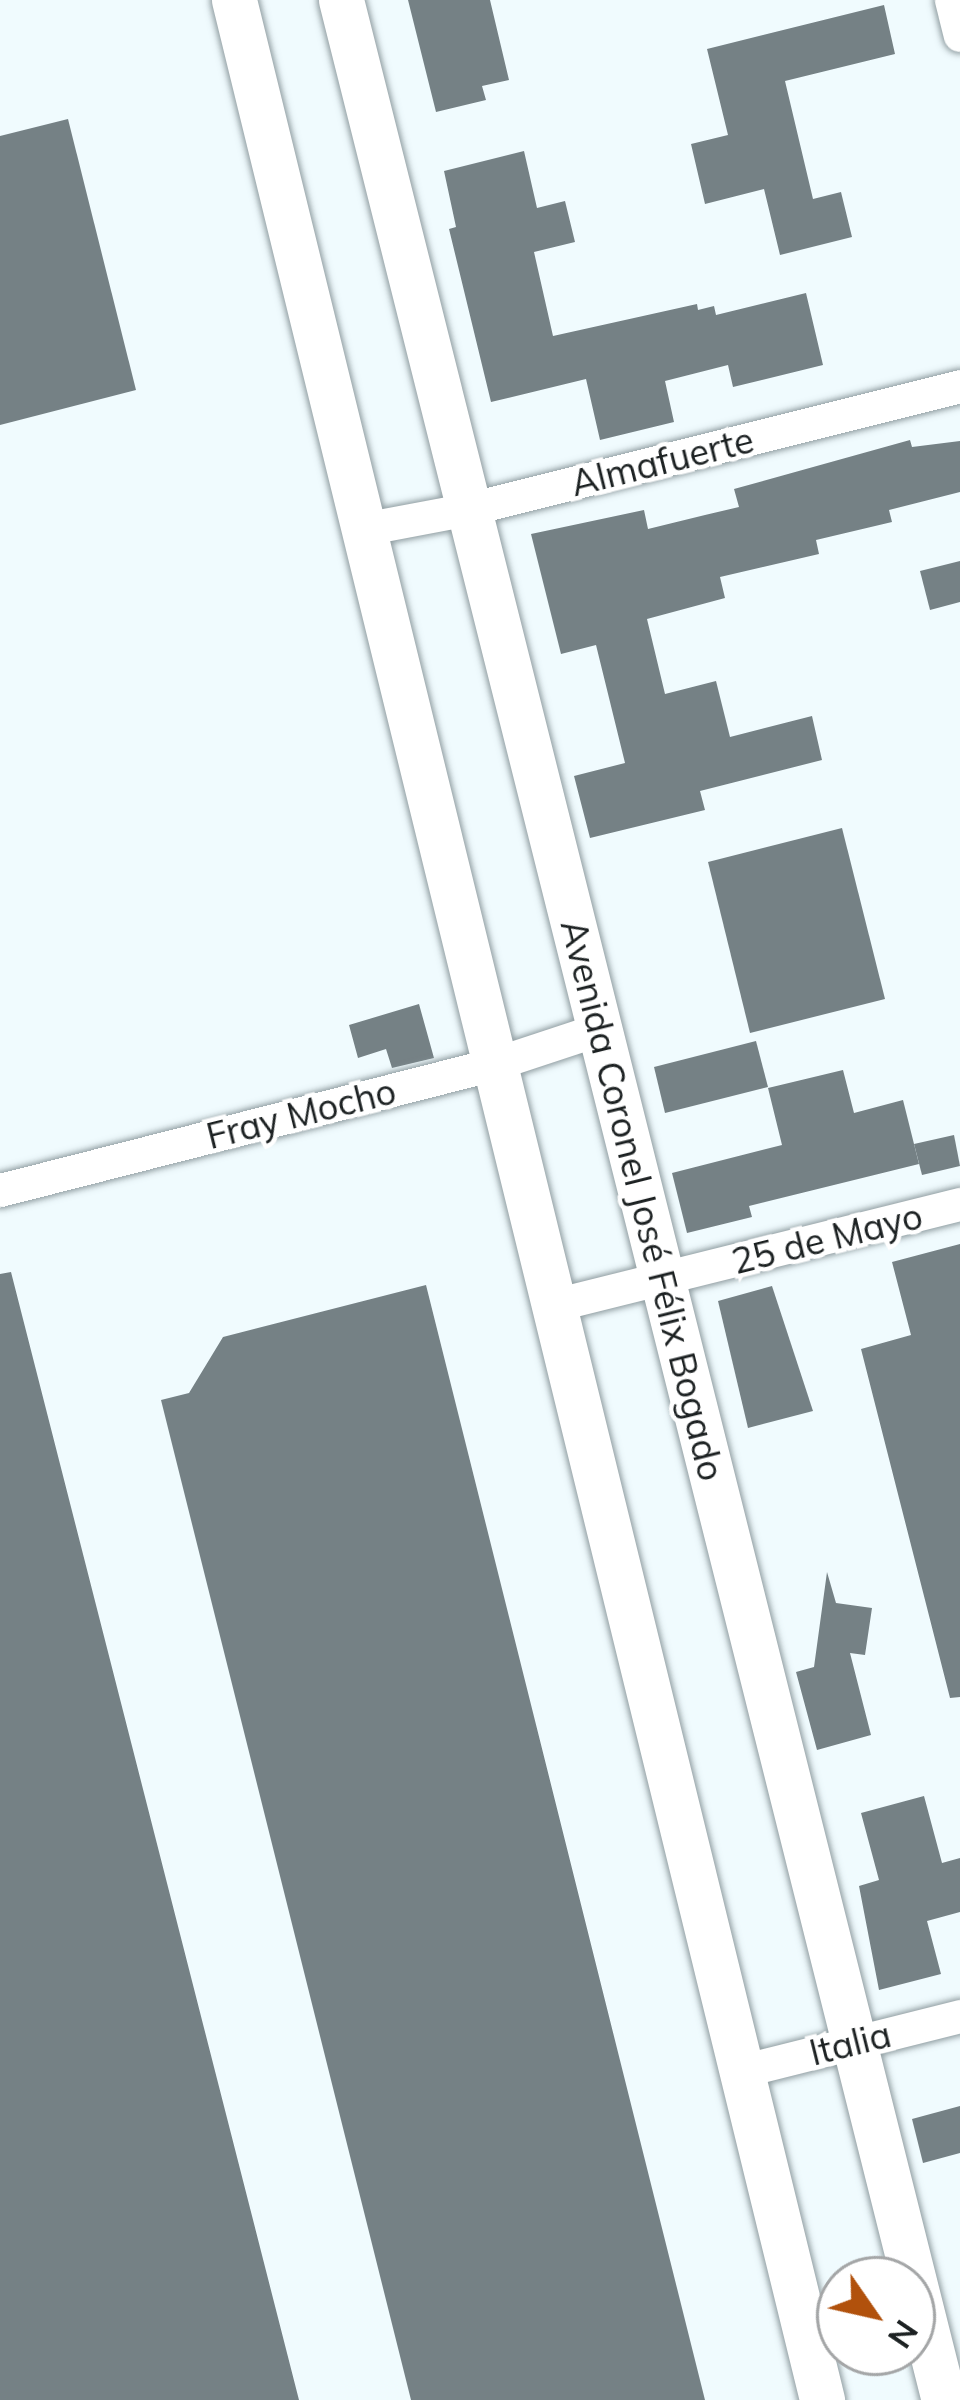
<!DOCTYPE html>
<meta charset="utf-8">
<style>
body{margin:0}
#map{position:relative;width:960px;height:2400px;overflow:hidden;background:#f0fbfe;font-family:Mulish,sans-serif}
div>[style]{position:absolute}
.building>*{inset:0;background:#758185}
.roads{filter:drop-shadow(0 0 3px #919ea2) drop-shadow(0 0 3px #919ea2)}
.minor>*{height:33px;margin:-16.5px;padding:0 16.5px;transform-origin:16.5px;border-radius:16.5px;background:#fff}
.secondary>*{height:45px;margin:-22.5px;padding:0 22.5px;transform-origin:22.5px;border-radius:22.5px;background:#fff}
span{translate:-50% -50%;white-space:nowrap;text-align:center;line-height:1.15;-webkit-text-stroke:9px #fff;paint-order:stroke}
.street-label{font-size:36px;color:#1c2122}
.north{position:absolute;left:816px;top:2256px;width:120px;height:120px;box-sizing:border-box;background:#fff;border:3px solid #a4a6a7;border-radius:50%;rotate:124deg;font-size:33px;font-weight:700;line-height:48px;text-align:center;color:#1c2122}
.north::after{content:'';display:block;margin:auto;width:42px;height:54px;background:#b1510c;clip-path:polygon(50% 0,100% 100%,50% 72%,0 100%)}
</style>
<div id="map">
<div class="building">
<div style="clip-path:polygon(408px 0,490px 0,509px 80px,482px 86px,486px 100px,436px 112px)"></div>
<div style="clip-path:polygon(884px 5px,895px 54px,785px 81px,813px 199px,841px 192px,852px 237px,780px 255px,764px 189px,705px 204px,691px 144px,728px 135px,707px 49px)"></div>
<div style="clip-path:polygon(68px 119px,136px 390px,0 425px,0 136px)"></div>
<div style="clip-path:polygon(524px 151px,537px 208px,565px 201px,575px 242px,534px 252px,553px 336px,697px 304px,698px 310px,714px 306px,716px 315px,806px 293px,823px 365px,733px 387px,728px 365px,665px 381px,674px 422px,600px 440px,586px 379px,491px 402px,449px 229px,456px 227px,444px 171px)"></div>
<div style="clip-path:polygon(910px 440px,912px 447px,960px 441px,960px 492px,889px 510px,892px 522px,816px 540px,819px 554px,720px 577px,725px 598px,647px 619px,665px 694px,716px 681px,730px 737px,812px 716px,822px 760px,700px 791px,705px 810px,590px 838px,574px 776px,625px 763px,596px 645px,561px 654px,531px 534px,644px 510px,648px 529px,705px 515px,739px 507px,734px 489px)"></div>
<div style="clip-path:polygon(960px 561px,960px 602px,930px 610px,920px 571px)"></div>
<div style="clip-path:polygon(842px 828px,885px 999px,750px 1033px,708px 862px)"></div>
<div style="clip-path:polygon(419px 1004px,434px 1058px,392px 1068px,386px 1049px,358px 1058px,349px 1025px)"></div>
<div style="clip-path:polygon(756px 1041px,768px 1087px,665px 1113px,654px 1067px)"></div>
<div style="clip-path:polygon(843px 1070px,854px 1113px,903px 1100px,919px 1164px,749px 1206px,752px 1217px,687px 1233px,672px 1173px,782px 1145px,768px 1088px)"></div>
<div style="clip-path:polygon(954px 1135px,960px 1166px,922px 1175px,914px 1144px)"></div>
<div style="clip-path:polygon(960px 1244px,960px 1697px,950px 1698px,861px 1349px,911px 1335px,892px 1262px)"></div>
<div style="clip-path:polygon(11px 1272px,132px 1746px,299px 2400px,0 2400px,0 1274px)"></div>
<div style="clip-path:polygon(426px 1285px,705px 2400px,411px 2400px,161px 1400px,189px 1393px,223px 1337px)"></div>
<div style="clip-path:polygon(772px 1286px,813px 1411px,748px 1428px,718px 1301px)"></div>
<div style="clip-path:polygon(827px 1572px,836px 1603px,872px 1608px,865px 1655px,850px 1653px,871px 1735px,817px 1750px,796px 1672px,814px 1667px)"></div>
<div style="clip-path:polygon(924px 1796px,942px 1863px,960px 1858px,960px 1912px,927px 1921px,941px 1974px,879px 1990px,859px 1886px,879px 1880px,861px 1813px)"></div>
<div style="clip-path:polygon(960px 2106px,960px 2153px,923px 2163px,912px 2119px)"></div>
</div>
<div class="roads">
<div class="minor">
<div style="left:951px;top:0;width:36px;rotate:76deg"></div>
<div style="left:363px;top:529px;width:108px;rotate:-10.7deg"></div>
<div style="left:469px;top:509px;width:506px;rotate:-14.06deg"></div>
<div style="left:0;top:1190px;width:510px;rotate:-14.31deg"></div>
<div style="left:494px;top:1064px;width:112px;rotate:-18.3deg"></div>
<div style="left:554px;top:1305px;width:418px;rotate:-14deg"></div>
<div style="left:741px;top:2071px;width:226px;rotate:-14.1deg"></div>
</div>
<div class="secondary">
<div style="left:234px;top:0;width:2471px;rotate:76.23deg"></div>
<div style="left:341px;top:0;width:2475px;rotate:75.9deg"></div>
</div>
</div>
<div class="street-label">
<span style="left:662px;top:461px;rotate:-14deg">Almafuerte</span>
<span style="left:301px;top:1113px;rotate:-14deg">Fray Mocho</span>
<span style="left:643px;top:1200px;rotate:76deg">Avenida Coronel José Félix Bogado</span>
<span style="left:827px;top:1238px;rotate:-14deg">25 de Mayo</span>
<span style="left:850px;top:2043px;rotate:-14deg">Italia</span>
</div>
<div class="north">N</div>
</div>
